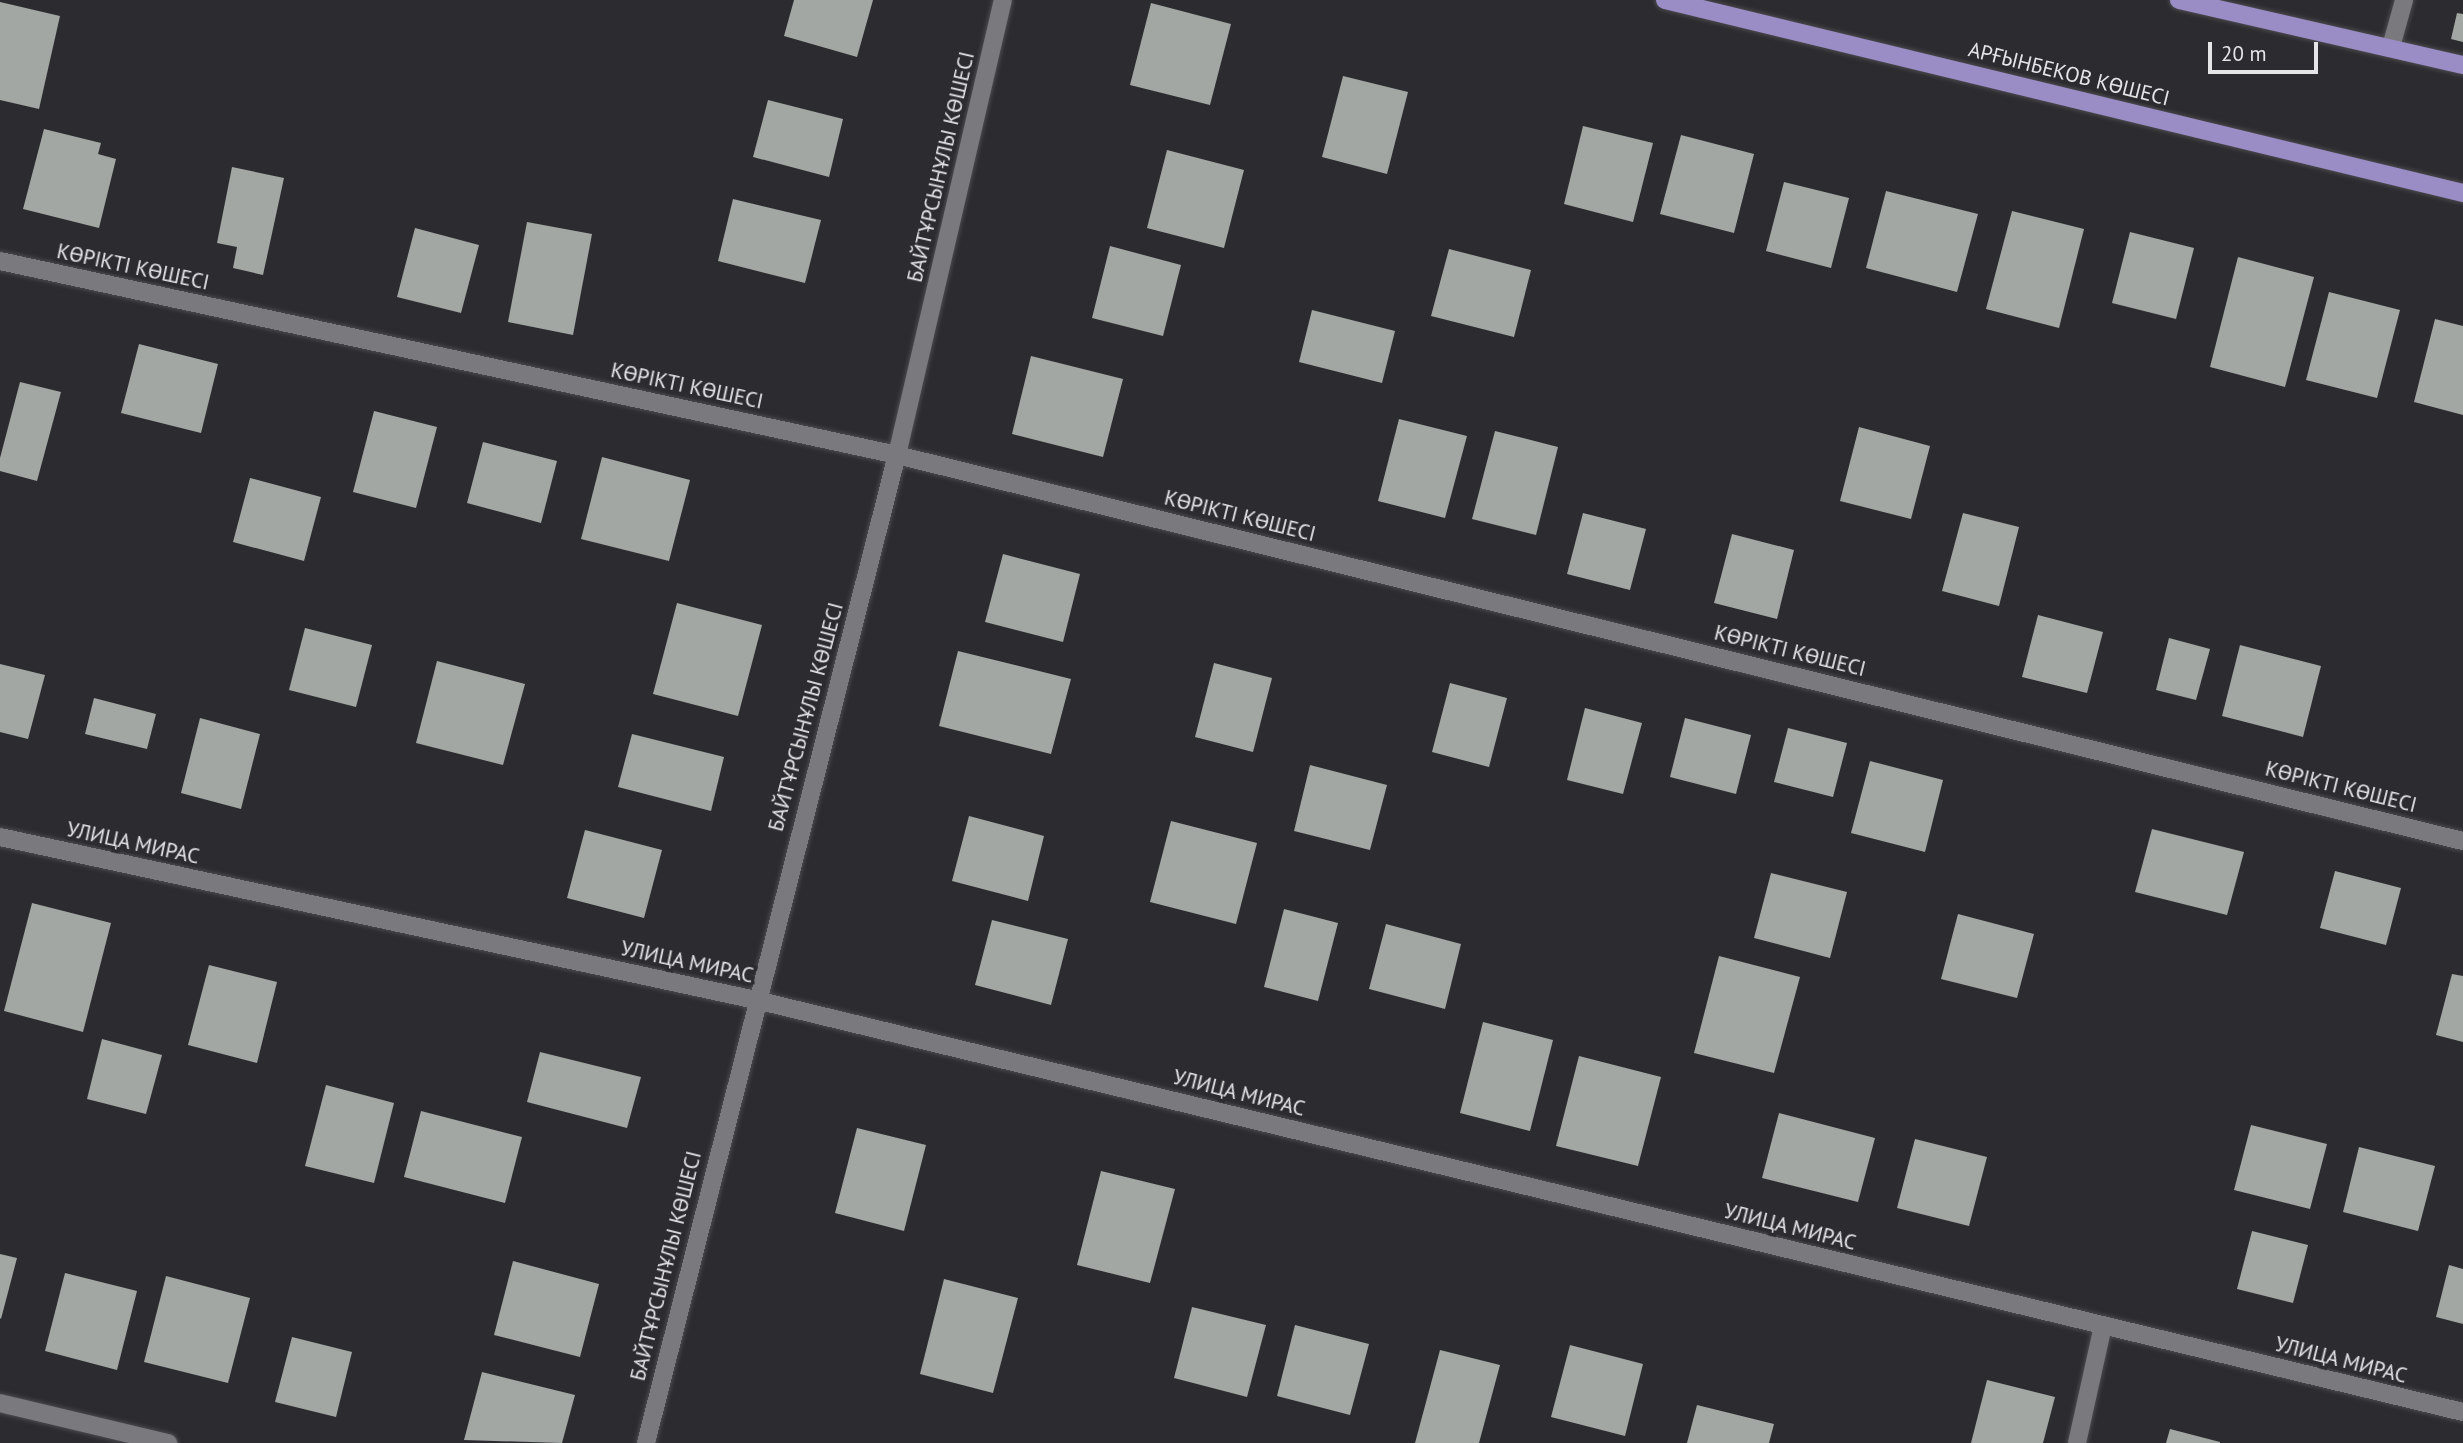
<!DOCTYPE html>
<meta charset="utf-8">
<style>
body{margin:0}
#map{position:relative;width:2463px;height:1443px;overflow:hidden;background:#2c2c30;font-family:"PT Sans",sans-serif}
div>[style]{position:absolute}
.building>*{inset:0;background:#a2a7a3}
.roads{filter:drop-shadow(0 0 2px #4b4a4e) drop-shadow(0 0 2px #4b4a4e)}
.street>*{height:18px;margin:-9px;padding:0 9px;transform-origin:9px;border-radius:9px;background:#7a797e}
.primary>*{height:18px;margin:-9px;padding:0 9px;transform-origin:9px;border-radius:9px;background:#9a8cc5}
span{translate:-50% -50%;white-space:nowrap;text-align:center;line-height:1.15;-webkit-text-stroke:7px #2c2c30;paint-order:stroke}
.street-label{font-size:21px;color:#e5e4e7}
.scale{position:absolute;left:2208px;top:42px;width:110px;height:32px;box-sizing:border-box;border:4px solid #e5e4e7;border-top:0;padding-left:9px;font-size:21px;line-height:24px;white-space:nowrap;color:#e5e4e7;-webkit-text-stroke:5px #2c2c30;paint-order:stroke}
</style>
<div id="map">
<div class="building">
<div style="clip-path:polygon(794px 0,873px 0,857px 57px,784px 36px)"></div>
<div style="clip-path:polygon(0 2px,60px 16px,39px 109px,0 100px)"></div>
<div style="clip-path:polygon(1151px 3px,1231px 24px,1210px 105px,1130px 85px)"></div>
<div style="clip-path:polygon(2457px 13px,2463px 14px,2463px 42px,2451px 39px)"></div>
<div style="clip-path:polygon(1343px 76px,1408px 92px,1387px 174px,1322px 157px)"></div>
<div style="clip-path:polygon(768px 100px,843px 119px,829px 177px,753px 157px)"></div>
<div style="clip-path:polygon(1583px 126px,1653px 143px,1633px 222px,1564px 204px)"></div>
<div style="clip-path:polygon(44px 129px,101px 143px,98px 154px,116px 159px,99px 228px,23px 209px)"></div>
<div style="clip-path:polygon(1681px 135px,1754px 154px,1734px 233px,1660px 214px)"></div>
<div style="clip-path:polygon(1167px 150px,1244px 170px,1224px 248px,1147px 228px)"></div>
<div style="clip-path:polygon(232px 167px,284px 178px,263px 275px,233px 268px,237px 247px,217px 243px)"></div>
<div style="clip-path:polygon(1784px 182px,1849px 198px,1831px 268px,1766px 251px)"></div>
<div style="clip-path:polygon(1886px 191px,1978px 214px,1957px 292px,1866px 268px)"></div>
<div style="clip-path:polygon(733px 199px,821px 220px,805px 283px,718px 261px)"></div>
<div style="clip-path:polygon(2012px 211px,2084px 229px,2059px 328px,1986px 309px)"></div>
<div style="clip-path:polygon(527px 222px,592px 234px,573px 335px,508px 322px)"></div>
<div style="clip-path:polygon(415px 228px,479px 245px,461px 313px,397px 297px)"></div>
<div style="clip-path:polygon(2130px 232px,2194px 248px,2176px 319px,2112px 303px)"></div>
<div style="clip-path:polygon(1110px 246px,1181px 265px,1163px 336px,1092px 318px)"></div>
<div style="clip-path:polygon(1449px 249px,1531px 270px,1514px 337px,1431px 316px)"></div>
<div style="clip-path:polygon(2238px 257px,2314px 277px,2285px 387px,2210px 367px)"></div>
<div style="clip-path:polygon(2329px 292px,2400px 310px,2377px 398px,2306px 380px)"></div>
<div style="clip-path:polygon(1312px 310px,1395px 331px,1382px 383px,1299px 362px)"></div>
<div style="clip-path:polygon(2435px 319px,2463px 326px,2463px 415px,2414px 402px)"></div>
<div style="clip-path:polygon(139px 344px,218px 364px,201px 433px,121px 413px)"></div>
<div style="clip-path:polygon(1031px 356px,1123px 379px,1103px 457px,1012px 434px)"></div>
<div style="clip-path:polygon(20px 382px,61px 392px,37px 481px,0 471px,0 458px)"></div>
<div style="clip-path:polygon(374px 411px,437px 427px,416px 508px,353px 492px)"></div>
<div style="clip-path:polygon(1399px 419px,1467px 436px,1445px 518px,1378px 501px)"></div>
<div style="clip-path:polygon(1859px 427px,1930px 446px,1911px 519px,1840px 501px)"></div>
<div style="clip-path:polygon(1495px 431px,1558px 447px,1536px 535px,1472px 519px)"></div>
<div style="clip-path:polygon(483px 442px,557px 461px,541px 523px,467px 503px)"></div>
<div style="clip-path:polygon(602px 457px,690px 480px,669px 561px,581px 539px)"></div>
<div style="clip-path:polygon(250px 478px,321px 497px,304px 561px,233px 542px)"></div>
<div style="clip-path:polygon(1583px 513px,1646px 529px,1630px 590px,1567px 574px)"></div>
<div style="clip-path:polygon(1963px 513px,2019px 527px,1999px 606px,1942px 591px)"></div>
<div style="clip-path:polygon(1732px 534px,1794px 550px,1777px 619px,1714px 603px)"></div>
<div style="clip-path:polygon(1003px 554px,1080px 574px,1063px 642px,985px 622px)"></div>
<div style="clip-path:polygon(677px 603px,762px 625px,738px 716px,653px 694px)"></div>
<div style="clip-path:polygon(2038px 615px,2103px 632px,2087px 693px,2022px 677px)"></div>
<div style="clip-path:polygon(305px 628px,372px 645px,356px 707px,289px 690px)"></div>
<div style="clip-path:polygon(2169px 638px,2210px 649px,2196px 700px,2156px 690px)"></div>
<div style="clip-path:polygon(2240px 645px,2321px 666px,2303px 737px,2222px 716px)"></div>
<div style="clip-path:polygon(958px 651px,1071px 679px,1051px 754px,939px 726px)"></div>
<div style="clip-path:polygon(437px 661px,525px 684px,503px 765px,416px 743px)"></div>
<div style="clip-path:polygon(1214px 663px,1272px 678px,1253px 752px,1195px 737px)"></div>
<div style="clip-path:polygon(0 664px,45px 675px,28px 739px,0 732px)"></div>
<div style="clip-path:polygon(1450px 683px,1507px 698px,1489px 767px,1432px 752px)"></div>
<div style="clip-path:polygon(94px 698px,156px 714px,147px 749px,85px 734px)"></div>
<div style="clip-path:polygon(1585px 708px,1642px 723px,1623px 794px,1567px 780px)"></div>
<div style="clip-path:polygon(200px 718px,260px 734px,241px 809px,181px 793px)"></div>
<div style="clip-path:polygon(1685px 718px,1751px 735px,1736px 794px,1670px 777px)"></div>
<div style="clip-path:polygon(1788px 728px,1847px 743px,1833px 797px,1774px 782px)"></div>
<div style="clip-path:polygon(632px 734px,724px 757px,711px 811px,618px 787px)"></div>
<div style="clip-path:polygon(1870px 761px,1943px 780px,1925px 852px,1851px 833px)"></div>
<div style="clip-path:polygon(1310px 765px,1387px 785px,1370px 850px,1294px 831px)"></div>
<div style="clip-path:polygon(969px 816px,1044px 836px,1028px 901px,952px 881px)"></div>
<div style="clip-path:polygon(1171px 821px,1257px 843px,1236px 924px,1150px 902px)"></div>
<div style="clip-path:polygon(2152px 829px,2244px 852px,2227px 915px,2135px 892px)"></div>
<div style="clip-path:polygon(585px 830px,662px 850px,644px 918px,567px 898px)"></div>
<div style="clip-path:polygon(2335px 871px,2401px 888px,2386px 945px,2320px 928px)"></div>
<div style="clip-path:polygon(1771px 873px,1847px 892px,1830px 958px,1754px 938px)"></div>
<div style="clip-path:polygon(32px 903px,111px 923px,83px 1032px,4px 1011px)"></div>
<div style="clip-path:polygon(1284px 909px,1338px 923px,1318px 1001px,1264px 987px)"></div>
<div style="clip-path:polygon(1958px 914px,2034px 934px,2017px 998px,1941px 979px)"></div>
<div style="clip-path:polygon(992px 920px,1068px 939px,1051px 1005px,975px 985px)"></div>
<div style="clip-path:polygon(1386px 924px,1461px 944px,1445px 1009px,1369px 989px)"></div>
<div style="clip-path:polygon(1719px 956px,1800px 977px,1774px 1073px,1694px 1053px)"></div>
<div style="clip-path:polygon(209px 965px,277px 982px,257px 1063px,188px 1045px)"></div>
<div style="clip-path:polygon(2452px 974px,2463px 976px,2463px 1042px,2436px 1035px)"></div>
<div style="clip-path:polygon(1483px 1022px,1553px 1040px,1530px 1131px,1460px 1113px)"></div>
<div style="clip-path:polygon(102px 1039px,162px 1055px,146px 1114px,87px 1099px)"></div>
<div style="clip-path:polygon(540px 1052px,641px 1077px,627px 1128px,527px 1102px)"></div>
<div style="clip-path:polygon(1579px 1056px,1661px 1077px,1638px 1166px,1556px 1146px)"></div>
<div style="clip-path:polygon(326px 1085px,394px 1103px,374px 1183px,305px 1166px)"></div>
<div style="clip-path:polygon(421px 1111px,522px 1137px,505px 1203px,404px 1177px)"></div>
<div style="clip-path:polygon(1779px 1113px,1875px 1138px,1858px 1202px,1762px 1178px)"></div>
<div style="clip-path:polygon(2251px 1125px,2327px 1144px,2310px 1209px,2234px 1190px)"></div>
<div style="clip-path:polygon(857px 1128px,926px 1145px,904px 1231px,835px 1213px)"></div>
<div style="clip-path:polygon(1915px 1139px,1987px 1157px,1969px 1226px,1897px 1208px)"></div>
<div style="clip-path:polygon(2359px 1147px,2435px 1166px,2418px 1231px,2343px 1212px)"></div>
<div style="clip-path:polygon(1101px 1171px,1175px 1189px,1150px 1283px,1077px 1265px)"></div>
<div style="clip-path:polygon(2252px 1231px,2308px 1245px,2293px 1303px,2237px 1289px)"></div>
<div style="clip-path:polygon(0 1254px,17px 1258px,1px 1319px,0 1318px)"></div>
<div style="clip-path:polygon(513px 1261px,599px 1284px,580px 1357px,494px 1335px)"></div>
<div style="clip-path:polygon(2449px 1265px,2463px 1269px,2463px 1324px,2436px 1317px)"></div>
<div style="clip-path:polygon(65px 1273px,137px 1291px,117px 1370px,45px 1351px)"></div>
<div style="clip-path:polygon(166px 1276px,250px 1298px,228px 1383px,144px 1362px)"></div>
<div style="clip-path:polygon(944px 1279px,1018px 1298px,993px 1393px,920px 1374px)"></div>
<div style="clip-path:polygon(1192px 1307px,1266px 1325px,1247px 1397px,1174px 1378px)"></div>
<div style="clip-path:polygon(1295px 1325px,1369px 1344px,1350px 1415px,1277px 1396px)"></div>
<div style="clip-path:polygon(292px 1337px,352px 1352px,336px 1417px,275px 1402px)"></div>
<div style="clip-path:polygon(1570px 1345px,1643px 1364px,1625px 1436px,1551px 1417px)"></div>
<div style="clip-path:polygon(1440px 1350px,1500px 1365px,1479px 1443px,1415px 1443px)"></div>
<div style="clip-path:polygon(482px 1372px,575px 1395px,562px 1443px,464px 1440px)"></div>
<div style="clip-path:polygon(1987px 1380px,2055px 1397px,2043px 1443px,1971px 1443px)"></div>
<div style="clip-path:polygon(1697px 1405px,1774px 1424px,1769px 1443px,1687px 1443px)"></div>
<div style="clip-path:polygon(2170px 1429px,2220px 1442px,2220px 1443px,2166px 1443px)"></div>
</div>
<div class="roads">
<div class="street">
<div style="left:2391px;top:47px;width:49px;rotate:-74.5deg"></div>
<div style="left:0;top:261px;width:918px;rotate:12.2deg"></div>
<div style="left:897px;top:455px;width:1613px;rotate:13.85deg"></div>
<div style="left:0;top:837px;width:773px;rotate:12.17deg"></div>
<div style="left:756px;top:1000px;width:1756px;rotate:13.57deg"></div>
<div style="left:0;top:1403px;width:173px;rotate:13.4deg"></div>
<div style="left:646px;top:1443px;width:1019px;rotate:-75.75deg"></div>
<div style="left:897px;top:455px;width:467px;rotate:-76.9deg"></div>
<div style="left:2077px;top:1443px;width:120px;rotate:-77.5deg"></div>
</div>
<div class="primary">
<div style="left:1665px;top:0;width:821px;rotate:13.6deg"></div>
<div style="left:2179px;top:0;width:291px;rotate:12.9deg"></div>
</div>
</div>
<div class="street-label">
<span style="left:2069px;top:74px;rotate:14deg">АРҒЫНБЕКОВ КӨШЕСІ</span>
<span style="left:941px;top:167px;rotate:-77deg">БАЙТҰРСЫНҰЛЫ КӨШЕСІ</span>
<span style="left:133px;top:267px;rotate:12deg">КӨРІКТІ КӨШЕСІ</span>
<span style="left:687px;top:386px;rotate:12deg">КӨРІКТІ КӨШЕСІ</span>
<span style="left:1240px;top:516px;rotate:14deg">КӨРІКТІ КӨШЕСІ</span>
<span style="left:1790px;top:651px;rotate:14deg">КӨРІКТІ КӨШЕСІ</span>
<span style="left:806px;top:717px;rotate:-75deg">БАЙТҰРСЫНҰЛЫ КӨШЕСІ</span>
<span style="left:2341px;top:787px;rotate:14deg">КӨРІКТІ КӨШЕСІ</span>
<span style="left:133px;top:843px;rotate:12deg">УЛИЦА МИРАС</span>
<span style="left:687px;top:962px;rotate:12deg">УЛИЦА МИРАС</span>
<span style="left:1239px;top:1093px;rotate:14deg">УЛИЦА МИРАС</span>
<span style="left:1790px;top:1227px;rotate:14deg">УЛИЦА МИРАС</span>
<span style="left:666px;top:1266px;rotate:-76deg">БАЙТҰРСЫНҰЛЫ КӨШЕСІ</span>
<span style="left:2341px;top:1360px;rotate:14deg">УЛИЦА МИРАС</span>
</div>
<div class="scale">20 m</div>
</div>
